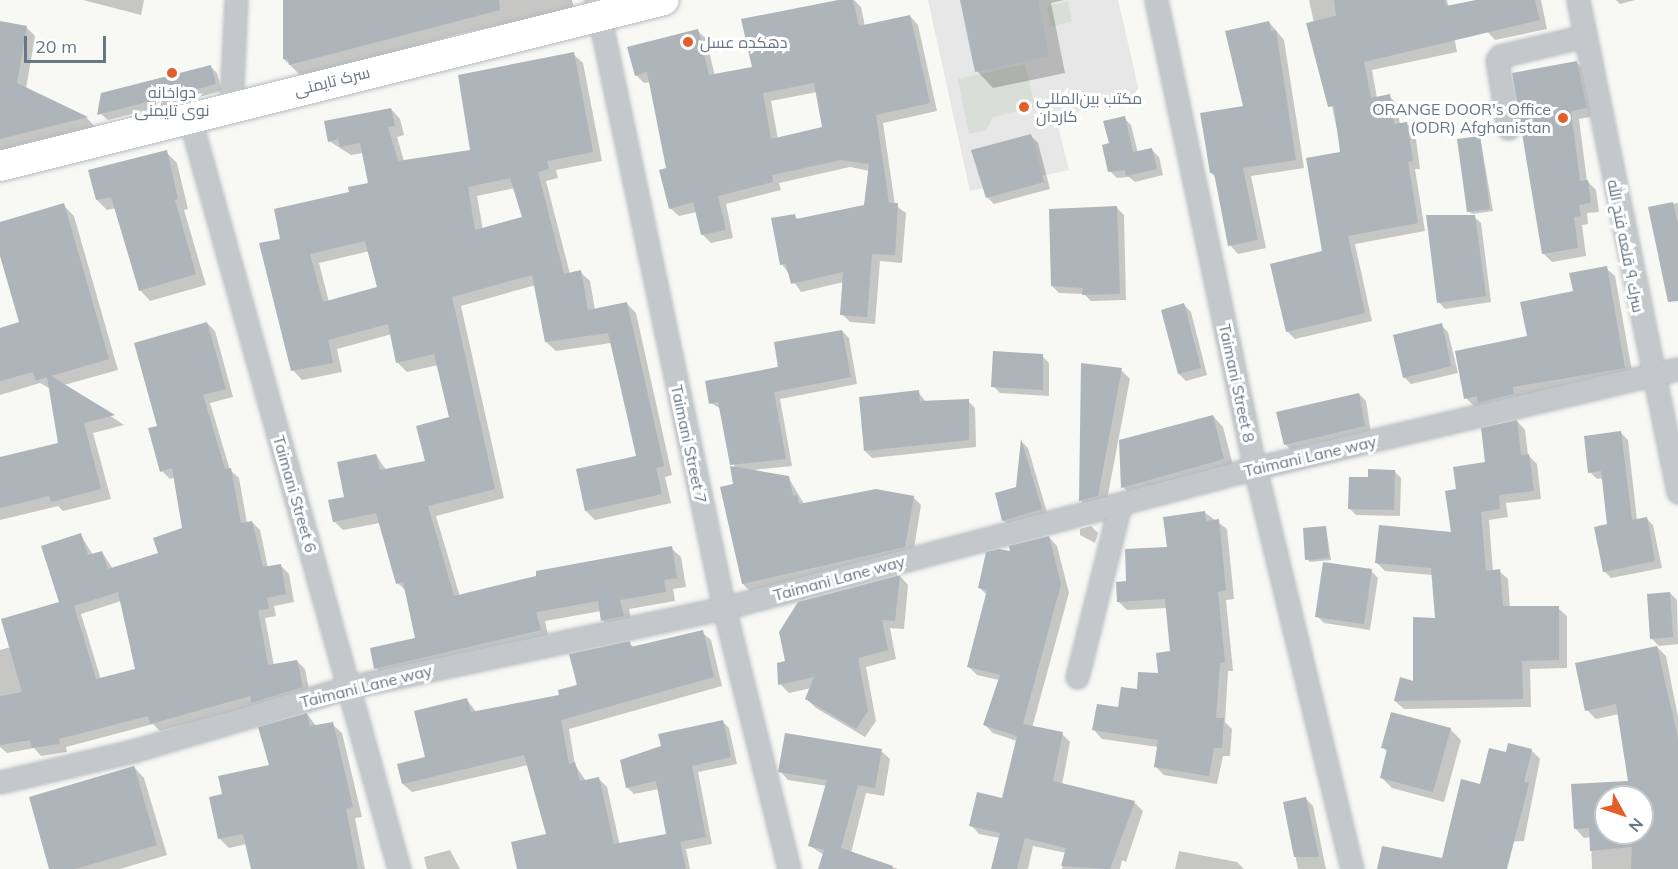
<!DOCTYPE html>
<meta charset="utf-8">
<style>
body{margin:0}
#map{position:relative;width:1678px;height:869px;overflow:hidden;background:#f8f8f5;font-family:Mulish,Cairo,sans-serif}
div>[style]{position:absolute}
.built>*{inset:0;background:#e6e7e6}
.green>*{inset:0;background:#d9dfd6}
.shadow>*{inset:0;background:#0003}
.building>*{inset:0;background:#adb4ba}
.roads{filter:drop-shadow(0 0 2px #b6bbc0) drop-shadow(0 0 2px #b6bbc0)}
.street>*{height:21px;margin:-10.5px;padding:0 10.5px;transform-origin:10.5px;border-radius:10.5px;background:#c4c8cb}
.secondary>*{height:30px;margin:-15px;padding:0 15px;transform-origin:15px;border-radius:15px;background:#fff}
.dots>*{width:16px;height:16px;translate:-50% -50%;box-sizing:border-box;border:3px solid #fff;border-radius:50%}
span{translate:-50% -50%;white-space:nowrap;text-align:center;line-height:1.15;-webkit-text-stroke:6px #fff;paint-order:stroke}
.poi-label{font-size:16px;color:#677786}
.left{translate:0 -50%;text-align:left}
.right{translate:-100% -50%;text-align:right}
.street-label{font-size:16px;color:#677786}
.north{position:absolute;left:1594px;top:785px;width:60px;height:60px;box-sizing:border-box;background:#fff;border:2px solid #c2c9cf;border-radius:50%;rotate:130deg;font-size:16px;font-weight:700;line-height:24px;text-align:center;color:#677786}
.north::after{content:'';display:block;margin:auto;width:21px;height:27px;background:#e35f2a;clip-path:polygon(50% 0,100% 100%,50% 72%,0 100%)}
.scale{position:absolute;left:24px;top:36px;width:82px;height:27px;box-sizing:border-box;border:3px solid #677786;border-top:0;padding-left:8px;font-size:18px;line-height:21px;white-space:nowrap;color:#677786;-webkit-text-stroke:4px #fff;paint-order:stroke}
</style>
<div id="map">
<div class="built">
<div style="clip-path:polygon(928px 0,1118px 0,1140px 95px,1056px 118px,1069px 170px,970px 191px)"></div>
</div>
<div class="green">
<div style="clip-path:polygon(1068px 1px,1072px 21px,1051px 27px,1047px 6px)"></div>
<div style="clip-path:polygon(1025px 64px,1035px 107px,993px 117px,986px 130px,969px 134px,958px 79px)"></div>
</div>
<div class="shadow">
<div style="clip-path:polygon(83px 0,144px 0,141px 15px)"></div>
<div style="clip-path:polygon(285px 0,572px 0,574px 9px,459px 34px,303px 78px,284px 59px)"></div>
<div style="clip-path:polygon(evenodd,844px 0,854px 0,861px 7px,865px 26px,910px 16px,918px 25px,937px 111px,883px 123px,895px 205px,906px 213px,902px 263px,880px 261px,875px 324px,850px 322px,842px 314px,844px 282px,801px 292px,782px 264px,794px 216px,799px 220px,865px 207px,870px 171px,850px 167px,779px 183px,781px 190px,726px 204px,733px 238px,711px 243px,702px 234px,697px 212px,679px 216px,670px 208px,668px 170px,651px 82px,644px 83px,636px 75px,698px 31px,706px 39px,715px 76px,754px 68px,844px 0,817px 92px,824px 128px,778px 139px,771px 101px,817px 92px)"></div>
<div style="clip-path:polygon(962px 0,1064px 0,1051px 3px,1065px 73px,993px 88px,977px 71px)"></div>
<div style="clip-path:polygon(1309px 0,1447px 0,1457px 52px,1372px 70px,1377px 98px,1389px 96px,1397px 104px,1400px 125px,1407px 124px,1415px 132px,1420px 169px,1415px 169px,1425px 231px,1355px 244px,1372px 321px,1295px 339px,1287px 331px,1324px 252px,1342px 153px)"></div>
<div style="clip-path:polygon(1481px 0,1541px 0,1547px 29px,1495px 40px,1487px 31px)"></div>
<div style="clip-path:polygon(1616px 0,1635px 0,1620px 4px)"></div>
<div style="clip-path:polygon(0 22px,26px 27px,35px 36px,26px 89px,87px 118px,95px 127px,16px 146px,14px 156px,0 159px)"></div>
<div style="clip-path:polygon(1269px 22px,1284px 40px,1304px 168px,1251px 176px,1266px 248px,1238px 254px,1230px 245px,1216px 178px,1211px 173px,1245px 107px)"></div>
<div style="clip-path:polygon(evenodd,573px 54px,583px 63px,602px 161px,556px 170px,558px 178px,546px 181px,570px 274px,580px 272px,590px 281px,595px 310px,627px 304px,636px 313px,672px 475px,665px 477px,671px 503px,595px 520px,586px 511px,637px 457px,611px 343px,556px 351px,546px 342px,536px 285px,461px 306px,504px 498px,436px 516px,460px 597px,671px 548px,681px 557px,686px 587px,673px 589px,675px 601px,629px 609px,632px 625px,612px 630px,603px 620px,601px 611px,545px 621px,549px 639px,385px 677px,376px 668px,417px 639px,407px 592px,398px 583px,380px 523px,343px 530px,334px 521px,376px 455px,386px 470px,427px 462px,451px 418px,438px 365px,407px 372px,398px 363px,392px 334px,337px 349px,342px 372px,302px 380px,293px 370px,282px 240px,370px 184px,363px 153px,351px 155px,329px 141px,391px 109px,400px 119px,404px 135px,397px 137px,404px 161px,471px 151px,573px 54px,515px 188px,524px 218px,483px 230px,477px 196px,515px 188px,573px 54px,370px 251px,379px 288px,329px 302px,319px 263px,370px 251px)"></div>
<div style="clip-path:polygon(1577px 63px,1586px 71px,1595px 116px,1579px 119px,1587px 181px,1596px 190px,1599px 212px,1587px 213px,1588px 224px,1582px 225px,1586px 256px,1552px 262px,1543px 253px)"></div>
<div style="clip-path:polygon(210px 66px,217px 73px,222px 91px,108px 120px,101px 114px)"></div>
<div style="clip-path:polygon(1124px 118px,1131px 125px,1138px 153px,1152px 150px,1159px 157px,1163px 175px,1135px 182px,1129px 177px,1117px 178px,1110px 171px,1111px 144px)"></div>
<div style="clip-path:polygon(1031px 136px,1038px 143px,1050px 189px,994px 204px,987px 197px)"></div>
<div style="clip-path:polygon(1480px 137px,1493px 211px,1472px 214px,1469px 211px)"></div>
<div style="clip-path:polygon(166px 152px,177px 163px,188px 209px,184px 210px,206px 285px,150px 301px,140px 290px,116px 208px,107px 210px,97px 200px)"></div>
<div style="clip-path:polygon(1678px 203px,1678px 282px,1650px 208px)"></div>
<div style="clip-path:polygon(63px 205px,74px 216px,118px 370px,64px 385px,124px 425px,93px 433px,111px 499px,63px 511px,58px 506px,0 520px,0 459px,60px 444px,51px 389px,40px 383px,0 395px,0 329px,21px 323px,0 251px,0 223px)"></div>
<div style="clip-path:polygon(1117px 208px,1124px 215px,1126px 300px,1091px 301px,1084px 294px,1059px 293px,1052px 286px)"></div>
<div style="clip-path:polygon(1474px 217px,1481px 223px,1491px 302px,1445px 309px,1439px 302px)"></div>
<div style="clip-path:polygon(1606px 268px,1615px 276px,1633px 377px,1474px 406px,1466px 398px,1574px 292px)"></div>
<div style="clip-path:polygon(1184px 305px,1191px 312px,1207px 375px,1186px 381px,1179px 374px,1163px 311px)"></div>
<div style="clip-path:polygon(evenodd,207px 323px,215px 331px,233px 397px,210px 403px,230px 470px,239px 478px,247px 523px,252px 522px,260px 530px,268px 568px,280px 565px,289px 574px,294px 602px,274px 606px,276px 616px,265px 618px,274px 666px,297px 661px,305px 669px,310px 695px,256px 705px,160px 731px,153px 724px,66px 747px,67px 752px,41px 756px,34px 748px,7px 753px,0 747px,0 650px,11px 647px,60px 603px,80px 534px,93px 555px,102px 552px,113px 569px,160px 554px,184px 529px,175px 477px,170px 479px,162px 471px,159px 427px,207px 323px,121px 601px,137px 670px,101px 680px,81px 614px,121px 601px)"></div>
<div style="clip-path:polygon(1441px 325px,1448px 332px,1458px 373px,1411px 384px,1404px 377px)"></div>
<div style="clip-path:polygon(842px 331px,849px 338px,857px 384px,780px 399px,792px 466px,753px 470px,788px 477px,804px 504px,913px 497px,921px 505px,913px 555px,751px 592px,743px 584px,735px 468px,721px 409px,711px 403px)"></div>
<div style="clip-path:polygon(1042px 356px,1049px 363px,1049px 396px,1000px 393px,993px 386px)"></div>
<div style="clip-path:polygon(1121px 370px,1130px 379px,1106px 505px,1090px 509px,1081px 501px)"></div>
<div style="clip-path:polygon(918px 392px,926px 402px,968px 401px,975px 408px,976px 447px,872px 458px,865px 451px)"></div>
<div style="clip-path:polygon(1359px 394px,1366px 401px,1371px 433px,1292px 451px,1285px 444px)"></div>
<div style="clip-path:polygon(1213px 416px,1223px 427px,1234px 469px,1133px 498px,1123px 487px)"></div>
<div style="clip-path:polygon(1517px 421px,1525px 430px,1528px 455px,1537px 464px,1541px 499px,1506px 503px,1508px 517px,1489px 520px,1493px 572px,1499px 571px,1508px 579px,1510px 608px,1558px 608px,1567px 616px,1567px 668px,1530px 669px,1531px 707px,1404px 709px,1395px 701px,1401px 679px,1415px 683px,1437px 619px,1433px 575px,1385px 571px,1377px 563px,1453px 533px,1457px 490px,1486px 463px)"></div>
<div style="clip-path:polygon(1621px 433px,1628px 440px,1637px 520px,1646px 518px,1653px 525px,1662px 568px,1611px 578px,1604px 571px,1609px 526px,1604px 478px,1597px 479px,1590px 472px)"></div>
<div style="clip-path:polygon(1022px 442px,1028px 448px,1048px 516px,1011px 528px,1004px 521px,997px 494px,1018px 488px)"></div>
<div style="clip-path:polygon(1394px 471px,1401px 478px,1400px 516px,1356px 515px,1349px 508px,1369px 479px)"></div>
<div style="clip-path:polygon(1204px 512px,1227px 529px,1234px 599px,1226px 600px,1233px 671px,1228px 671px,1225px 722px,1232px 729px,1230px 756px,1223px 756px,1217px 784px,1164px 775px,1155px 766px,1158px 747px,1102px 739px,1094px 730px,1160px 674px,1172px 652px,1167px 608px,1127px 610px,1118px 601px,1128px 582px,1169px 549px)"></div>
<div style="clip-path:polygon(1091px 526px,1098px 533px,1095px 543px,1080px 535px,1080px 529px)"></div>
<div style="clip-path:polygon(1326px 528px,1331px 560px,1310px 562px,1307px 559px)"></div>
<div style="clip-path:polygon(1049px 537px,1057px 546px,1069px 593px,1032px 728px,1062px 734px,1070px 742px,1062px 785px,1134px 802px,1143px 811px,1126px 862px,1122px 860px,1120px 869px,1062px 869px,1066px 853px,1033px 846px,1028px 869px,992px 869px,1000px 838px,979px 834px,971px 825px,1003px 800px,1017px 741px,993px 733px,984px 724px,999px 680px,977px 675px,968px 666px,987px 595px,980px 588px,1012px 554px)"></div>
<div style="clip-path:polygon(1371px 571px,1378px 578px,1370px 630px,1324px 623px,1317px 616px)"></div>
<div style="clip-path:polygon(900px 576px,908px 585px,904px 629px,890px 628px,896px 659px,866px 667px,876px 721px,865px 737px,816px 708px,807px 699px,811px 688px,789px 693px,780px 684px,786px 662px)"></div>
<div style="clip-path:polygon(1670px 593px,1677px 600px,1678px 644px,1659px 646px,1652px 639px)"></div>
<div style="clip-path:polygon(702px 632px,711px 640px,722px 686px,569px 729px,575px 765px,586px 781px,598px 778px,607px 787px,622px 855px,545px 869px,520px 869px,550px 841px,528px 765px,412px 792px,403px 784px,427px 758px,467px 700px,477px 713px,561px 697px,629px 643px,635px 648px)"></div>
<div style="clip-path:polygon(evenodd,1657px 647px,1666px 656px,1678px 717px,1678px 869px,1592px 869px,1591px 837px,1584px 838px,1575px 828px,1573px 786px,1630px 783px,1619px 714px,1596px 719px,1587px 710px,1657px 647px,1606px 797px,1642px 797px,1642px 833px,1606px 833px,1606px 797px)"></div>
<div style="clip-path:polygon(307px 714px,317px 727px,332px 724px,342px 733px,362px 817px,355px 818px,365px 869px,253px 869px,247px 844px,229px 848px,220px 839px,224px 795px,271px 766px)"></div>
<div style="clip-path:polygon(722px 721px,729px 728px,737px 764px,698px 772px,712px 844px,686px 849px,690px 869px,646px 869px,668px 835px,659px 789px,634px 794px,627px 787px,663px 747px)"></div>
<div style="clip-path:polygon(1450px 729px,1461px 740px,1444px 802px,1392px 788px,1381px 777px,1388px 752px,1382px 747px)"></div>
<div style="clip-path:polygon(1531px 750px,1540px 759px,1524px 841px,1458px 844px,1481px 786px,1507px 754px)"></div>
<div style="clip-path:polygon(881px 751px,890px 759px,884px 796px,866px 793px,851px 853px,898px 869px,820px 869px,824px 855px,810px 846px,827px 786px,788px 780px,780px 771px)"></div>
<div style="clip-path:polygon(134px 767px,144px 778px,167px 855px,120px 869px,51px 869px)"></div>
<div style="clip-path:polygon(1306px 799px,1313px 806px,1326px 869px,1298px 869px,1285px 804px)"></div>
<div style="clip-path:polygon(450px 850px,460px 869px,427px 869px,424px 857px)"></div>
<div style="clip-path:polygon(1179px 851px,1237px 862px,1244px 869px,1175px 869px)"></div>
</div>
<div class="building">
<div style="clip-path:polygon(283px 0,499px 0,500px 10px,289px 65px,288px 60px,283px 59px)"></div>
<div style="clip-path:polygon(evenodd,838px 0,853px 0,859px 26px,910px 15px,930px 103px,876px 115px,889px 203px,898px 203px,895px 255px,872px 254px,867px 317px,840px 315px,843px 272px,791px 284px,786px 264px,780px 265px,771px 218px,795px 214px,796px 219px,864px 205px,869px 164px,841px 160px,772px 175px,773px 182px,718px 196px,726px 230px,701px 235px,693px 202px,669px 209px,659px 170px,666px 168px,647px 72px,635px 76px,627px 47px,698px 29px,709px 75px,752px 67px,741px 19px,838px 0,814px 83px,822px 127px,771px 139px,763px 93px,814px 83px)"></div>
<div style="clip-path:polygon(960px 0,1038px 0,1049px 56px,975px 72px)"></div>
<div style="clip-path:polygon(1334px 0,1445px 0,1446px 6px,1476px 0,1535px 0,1540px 20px,1364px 62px,1371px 98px,1390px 94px,1394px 124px,1407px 122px,1413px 161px,1408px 162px,1418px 223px,1348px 236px,1365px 313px,1286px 332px,1270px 264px,1322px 251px,1306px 158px,1340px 152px,1334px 106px,1328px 107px,1306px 23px,1336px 16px)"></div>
<div style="clip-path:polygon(0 21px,27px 26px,17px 83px,88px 117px,0 139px)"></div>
<div style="clip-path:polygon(1269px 21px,1271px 31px,1276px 30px,1296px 160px,1243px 168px,1258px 240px,1228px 246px,1214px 173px,1210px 173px,1200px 113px,1243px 106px,1225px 31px)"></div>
<div style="clip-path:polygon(evenodd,574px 52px,593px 152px,547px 161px,549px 169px,538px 172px,564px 274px,581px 270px,588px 310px,627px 302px,664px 466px,656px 468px,662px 494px,585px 511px,576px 469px,636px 456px,625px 407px,608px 333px,545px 342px,532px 275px,452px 297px,495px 489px,428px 506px,454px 596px,536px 576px,536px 571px,672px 546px,677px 578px,664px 580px,666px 592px,620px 600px,624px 616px,601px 621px,598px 601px,536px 612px,541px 630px,374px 669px,370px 648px,415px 638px,403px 582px,396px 584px,376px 513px,333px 522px,328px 500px,344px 497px,337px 462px,376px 454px,380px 470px,425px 461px,416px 426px,449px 417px,434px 354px,396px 363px,388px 324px,328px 340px,333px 363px,291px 371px,259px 243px,280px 239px,274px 209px,349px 192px,348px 187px,368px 183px,360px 143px,340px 147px,338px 139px,328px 142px,324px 121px,391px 108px,395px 126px,388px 127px,398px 161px,470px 150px,458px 75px,574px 52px,510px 178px,522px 217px,475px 230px,468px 187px,510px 178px,574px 52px,365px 241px,377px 287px,323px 302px,310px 254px,365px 241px)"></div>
<div style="clip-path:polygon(1577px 61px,1587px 108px,1571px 111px,1580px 181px,1588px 180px,1591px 203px,1579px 205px,1581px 216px,1574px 217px,1578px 248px,1542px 254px,1512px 73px)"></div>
<div style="clip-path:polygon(211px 65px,216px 84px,97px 115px,101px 93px)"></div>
<div style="clip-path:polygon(1125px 116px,1133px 152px,1152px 148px,1157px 169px,1126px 176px,1125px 170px,1108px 172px,1102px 145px,1109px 143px,1103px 121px)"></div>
<div style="clip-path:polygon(1031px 134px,1044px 182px,986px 198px,971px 150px)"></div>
<div style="clip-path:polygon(1480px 136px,1490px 209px,1467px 212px,1457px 139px)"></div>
<div style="clip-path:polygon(167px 150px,178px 199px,175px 200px,196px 274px,139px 291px,111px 197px,96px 200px,88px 170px)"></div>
<div style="clip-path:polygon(1673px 202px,1678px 224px,1678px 301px,1668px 302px,1648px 207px)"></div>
<div style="clip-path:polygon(64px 203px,109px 359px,51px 376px,115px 415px,84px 423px,101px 489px,51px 502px,49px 496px,0 508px,0 457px,58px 443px,47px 377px,36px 381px,33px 372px,0 381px,0 328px,19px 322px,0 256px,0 222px)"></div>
<div style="clip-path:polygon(1117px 206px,1120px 294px,1082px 295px,1083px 288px,1051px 286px,1049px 209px)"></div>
<div style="clip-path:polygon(1426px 215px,1475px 215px,1486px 296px,1437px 303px)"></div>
<div style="clip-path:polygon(1607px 266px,1625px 368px,1513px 387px,1514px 394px,1478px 403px,1477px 396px,1464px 399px,1455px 351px,1527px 336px,1520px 302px,1573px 291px,1569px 273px)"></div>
<div style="clip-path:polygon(1184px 303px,1201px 368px,1178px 374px,1161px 310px)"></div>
<div style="clip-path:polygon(evenodd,207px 322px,226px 389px,203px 395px,225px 469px,231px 468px,241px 523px,252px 521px,263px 567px,281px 564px,286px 594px,267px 598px,269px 609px,258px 610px,268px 665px,297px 660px,303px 687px,251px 703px,250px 696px,150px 724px,148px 716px,59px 739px,60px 744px,32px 748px,30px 740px,0 745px,0 696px,22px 692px,1px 619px,59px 602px,41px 546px,81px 533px,88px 555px,102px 551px,108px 569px,158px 553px,153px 538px,182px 528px,172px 468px,160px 472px,148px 428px,157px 426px,134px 343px,207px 322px,118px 592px,135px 669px,96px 679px,74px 606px,118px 592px)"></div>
<div style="clip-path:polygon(1442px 323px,1451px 366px,1403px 378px,1393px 335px)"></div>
<div style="clip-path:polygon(842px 330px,851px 377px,774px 392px,786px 459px,730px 465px,718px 402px,709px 404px,705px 381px,778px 367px,774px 342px)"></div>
<div style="clip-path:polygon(993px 351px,1043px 354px,1043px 390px,991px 387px)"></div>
<div style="clip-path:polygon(1081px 363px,1122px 368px,1098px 496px,1079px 501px)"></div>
<div style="clip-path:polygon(919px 390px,920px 401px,969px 399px,969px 440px,864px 451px,859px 397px)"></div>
<div style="clip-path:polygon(1359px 393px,1365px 426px,1284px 445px,1276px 412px)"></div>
<div style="clip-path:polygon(1213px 415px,1224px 459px,1121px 488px,1119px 440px)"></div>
<div style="clip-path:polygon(1517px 420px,1521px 455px,1529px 454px,1534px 491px,1499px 495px,1500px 509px,1481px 512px,1486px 571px,1500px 569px,1503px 606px,1559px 606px,1559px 660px,1522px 661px,1523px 699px,1394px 701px,1400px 677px,1413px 681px,1413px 617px,1435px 618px,1431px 568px,1375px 563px,1379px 525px,1451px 532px,1445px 491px,1456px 489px,1453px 467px,1485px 462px,1481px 428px)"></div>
<div style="clip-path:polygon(1621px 431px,1632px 520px,1647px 517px,1655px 561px,1603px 572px,1594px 527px,1607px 524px,1601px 471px,1588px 473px,1584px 436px)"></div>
<div style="clip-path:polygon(1021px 439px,1042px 509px,1002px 521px,995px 493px,1016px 487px)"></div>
<div style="clip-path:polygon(730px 466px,789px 476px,793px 496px,797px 495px,799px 504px,876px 489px,914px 496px,905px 547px,742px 584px,720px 487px,733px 484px)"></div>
<div style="clip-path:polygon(1368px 469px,1395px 470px,1394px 510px,1348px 509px,1349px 477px,1368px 477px)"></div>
<div style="clip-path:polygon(1205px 511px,1206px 521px,1219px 519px,1226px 590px,1218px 592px,1225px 662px,1220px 663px,1216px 718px,1224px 718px,1222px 748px,1214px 748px,1209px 776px,1154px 767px,1158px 740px,1092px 730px,1097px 704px,1118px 707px,1121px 687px,1137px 689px,1138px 672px,1158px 673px,1156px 653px,1170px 651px,1165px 599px,1117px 602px,1116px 582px,1126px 581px,1125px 549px,1167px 547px,1163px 517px)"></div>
<div style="clip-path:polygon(1326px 526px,1329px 558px,1305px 560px,1303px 528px)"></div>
<div style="clip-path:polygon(1049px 536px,1061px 584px,1023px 724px,1063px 732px,1053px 781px,1135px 801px,1110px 869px,1061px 866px,1066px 848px,1025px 838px,1017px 869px,991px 869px,1000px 833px,969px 826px,977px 792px,1002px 798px,1017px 736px,983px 725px,1000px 675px,967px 667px,987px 590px,978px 588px,986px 552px,999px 549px,1010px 551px,1009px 546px)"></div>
<div style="clip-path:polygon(1323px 562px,1372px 569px,1364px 624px,1315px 617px)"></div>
<div style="clip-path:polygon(900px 575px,895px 621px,882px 620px,888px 650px,858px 658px,868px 711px,856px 729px,805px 699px,814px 677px,778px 685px,777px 663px,785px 661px,779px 632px,798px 602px)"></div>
<div style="clip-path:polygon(1670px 592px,1673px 637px,1650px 639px,1647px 594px)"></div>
<div style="clip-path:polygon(703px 630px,714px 677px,561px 720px,569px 764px,575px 762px,580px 781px,599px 777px,614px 844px,666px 834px,656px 781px,626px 788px,620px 760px,661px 746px,658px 734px,723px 720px,731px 757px,692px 766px,706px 837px,680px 842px,686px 869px,517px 869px,511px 842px,546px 834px,524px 755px,402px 784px,397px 764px,425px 757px,414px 711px,467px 698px,471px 712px,559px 695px,558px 690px,577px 685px,569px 654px,630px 641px,631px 647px)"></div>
<div style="clip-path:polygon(evenodd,1657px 646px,1678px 738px,1678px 869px,1631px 869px,1632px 847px,1590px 851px,1589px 828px,1574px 829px,1571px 784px,1628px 781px,1616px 704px,1585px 711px,1575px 663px,1657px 646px,1606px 797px,1642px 797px,1642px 833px,1606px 833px,1606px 797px)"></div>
<div style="clip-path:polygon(1391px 712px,1451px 728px,1433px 792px,1380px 778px,1387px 749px,1381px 748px)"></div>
<div style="clip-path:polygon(307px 713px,310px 726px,333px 722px,353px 807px,346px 809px,358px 869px,251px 869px,243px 834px,218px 839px,209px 797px,222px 794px,218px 776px,269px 765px,258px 727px)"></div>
<div style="clip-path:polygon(785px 733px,882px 749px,875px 788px,858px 785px,841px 848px,893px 866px,892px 869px,818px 869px,824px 850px,808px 846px,827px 780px,778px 772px)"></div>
<div style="clip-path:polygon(1508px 743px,1532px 749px,1524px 782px,1529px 783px,1507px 869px,1377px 869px,1382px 846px,1442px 858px,1461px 779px,1480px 784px,1489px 748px,1506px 752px)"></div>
<div style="clip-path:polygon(134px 766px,157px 845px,75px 869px,49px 869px,29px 797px)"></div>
<div style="clip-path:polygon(1306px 797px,1319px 857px,1294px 857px,1283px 802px)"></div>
</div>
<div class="roads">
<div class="street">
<div style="left:596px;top:0;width:621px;rotate:78.11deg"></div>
<div style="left:724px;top:608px;width:269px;rotate:76deg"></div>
<div style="left:1156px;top:0;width:478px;rotate:78.1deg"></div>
<div style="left:1255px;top:468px;width:413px;rotate:76.4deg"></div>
<div style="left:1578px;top:0;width:502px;rotate:78.51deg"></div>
<div style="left:231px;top:105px;width:105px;rotate:-87.3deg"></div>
<div style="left:190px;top:119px;width:779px;rotate:74.43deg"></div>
<div style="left:1508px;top:128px;width:69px;rotate:-99.2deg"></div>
<div style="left:1497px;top:60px;width:5px;rotate:-53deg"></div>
<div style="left:1500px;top:56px;width:87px;rotate:-13.2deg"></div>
<div style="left:1077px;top:677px;width:178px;rotate:-76deg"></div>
<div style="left:0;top:782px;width:137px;rotate:-13.1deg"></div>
<div style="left:133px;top:751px;width:225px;rotate:-16.5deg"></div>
<div style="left:349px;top:687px;width:383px;rotate:-11.9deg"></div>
<div style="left:724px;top:608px;width:549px;rotate:-14.77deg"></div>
<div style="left:1255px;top:468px;width:434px;rotate:-13.2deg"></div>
</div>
<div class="secondary">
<div style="left:0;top:166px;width:684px;rotate:-14.04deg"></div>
</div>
</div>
<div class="dots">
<div style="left:688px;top:42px;background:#e35f2a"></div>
<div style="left:172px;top:73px;background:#e35f2a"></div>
<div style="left:1024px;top:107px;background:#e35f2a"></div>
<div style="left:1563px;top:118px;background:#e35f2a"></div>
</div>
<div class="poi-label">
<span class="left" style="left:700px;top:42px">دهکده عسل</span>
<span style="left:172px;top:101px">دواخانه<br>نوی تایمنی</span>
<span class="left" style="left:1036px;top:107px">مکتب بین‌المللی<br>کاردان</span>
<span class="right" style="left:1551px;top:118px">ORANGE DOOR's Office<br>(ODR) Afghanistan</span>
</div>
<div class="street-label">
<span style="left:332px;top:81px;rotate:-14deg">سرک تایمنی</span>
<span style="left:1626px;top:246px;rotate:79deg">سرك ٩ قلعه فتح الله</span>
<span style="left:1237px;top:383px;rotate:78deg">Taimani Street 8</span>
<span style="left:689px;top:444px;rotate:78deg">Taimani Street 7</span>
<span style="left:1310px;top:456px;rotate:-13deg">Taimani Lane way</span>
<span style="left:295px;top:494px;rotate:74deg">Taimani Street 6</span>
<span style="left:839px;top:578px;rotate:-15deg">Taimani Lane way</span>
<span style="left:366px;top:686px;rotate:-14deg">Taimani Lane way</span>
</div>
<div class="north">N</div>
<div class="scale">20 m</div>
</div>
